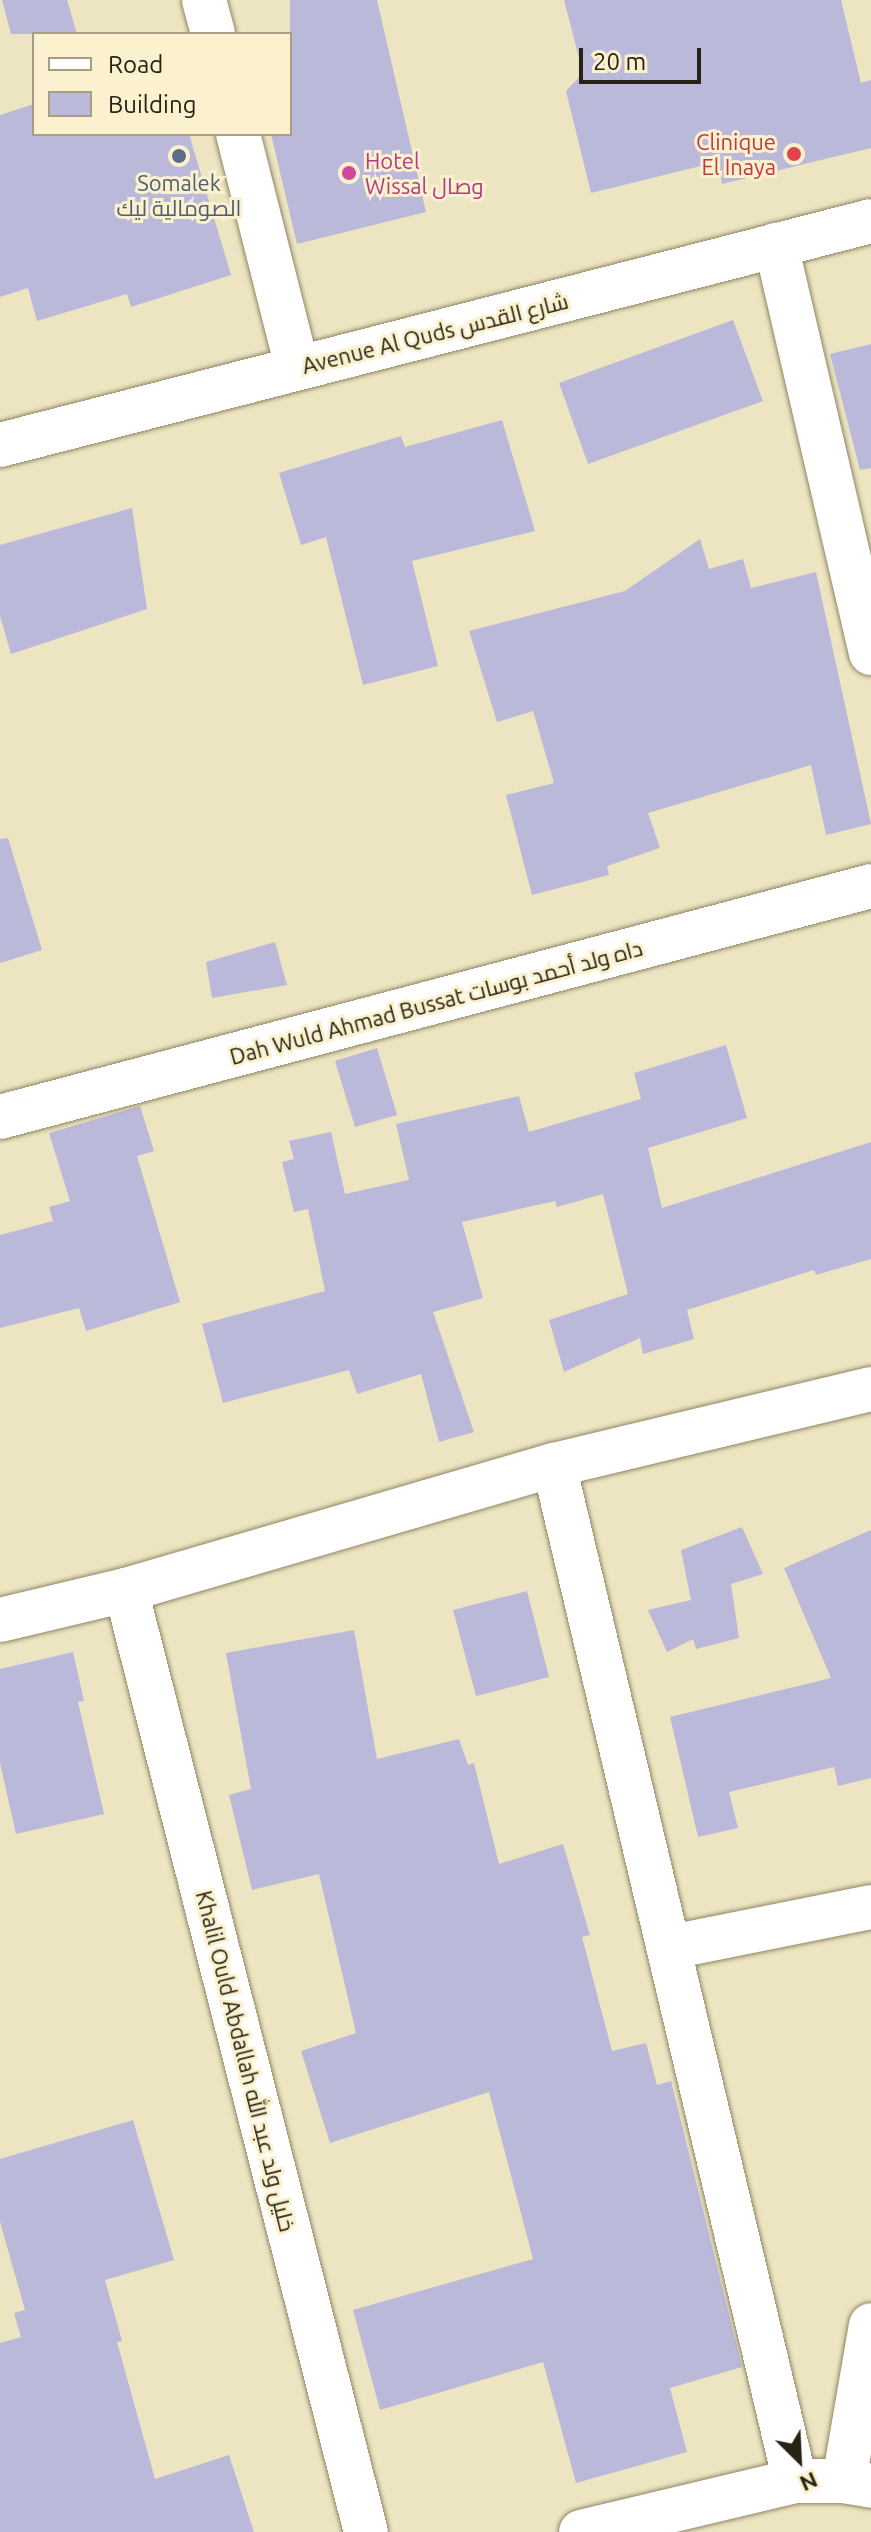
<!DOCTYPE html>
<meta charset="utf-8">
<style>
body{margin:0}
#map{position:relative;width:871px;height:2532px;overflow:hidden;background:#ede4c1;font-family:Ubuntu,Cairo,sans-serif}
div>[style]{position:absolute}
.building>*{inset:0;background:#bbb9da}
.roads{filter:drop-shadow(0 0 2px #8f8666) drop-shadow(0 0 2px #8f8666)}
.minor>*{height:44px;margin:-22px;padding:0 22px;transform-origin:22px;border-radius:22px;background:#fff}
.dots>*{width:22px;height:22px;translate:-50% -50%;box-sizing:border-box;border:4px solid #fbf1ce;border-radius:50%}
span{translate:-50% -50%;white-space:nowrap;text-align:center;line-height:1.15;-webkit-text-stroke:6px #fbf1ce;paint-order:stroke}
.health-label{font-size:22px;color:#be3a42}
.right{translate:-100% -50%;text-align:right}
.hotel-label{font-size:22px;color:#b23c85}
.left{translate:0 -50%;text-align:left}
.service-label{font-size:22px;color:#4e5e75}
.street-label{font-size:22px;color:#262216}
.legend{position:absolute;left:32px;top:32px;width:260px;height:104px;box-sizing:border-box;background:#fbf1ce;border:2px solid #a69e84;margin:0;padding:10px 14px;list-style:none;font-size:24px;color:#262216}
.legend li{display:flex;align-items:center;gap:16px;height:40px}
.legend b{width:40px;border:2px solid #a69e84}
.north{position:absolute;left:759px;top:2420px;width:80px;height:80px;-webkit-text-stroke:6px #fbf1ce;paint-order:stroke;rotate:156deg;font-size:22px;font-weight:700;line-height:32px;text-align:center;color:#262216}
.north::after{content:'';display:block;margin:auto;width:28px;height:36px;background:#262216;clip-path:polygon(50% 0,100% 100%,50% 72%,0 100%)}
.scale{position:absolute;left:579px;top:48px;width:122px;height:36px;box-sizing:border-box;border:4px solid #262216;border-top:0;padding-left:10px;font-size:24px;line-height:28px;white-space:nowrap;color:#262216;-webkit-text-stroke:6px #fbf1ce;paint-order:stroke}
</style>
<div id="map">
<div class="building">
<div style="clip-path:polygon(2px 0,67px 0,77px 34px,11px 34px)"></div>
<div style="clip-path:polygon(290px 0,377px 0,426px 212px,297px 244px,271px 134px,290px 134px)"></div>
<div style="clip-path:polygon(564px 0,841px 0,861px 83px,871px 80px,871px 148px,722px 184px,717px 162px,591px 193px,566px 91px,583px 73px)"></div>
<div style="clip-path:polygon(34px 104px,34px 134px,189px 134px,231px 275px,131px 307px,127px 294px,37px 321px,28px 288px,0 297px,0 115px)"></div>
<div style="clip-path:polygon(733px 320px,763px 401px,588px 464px,559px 383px)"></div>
<div style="clip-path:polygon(871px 344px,871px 468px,860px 470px,830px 354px)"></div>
<div style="clip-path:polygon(502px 420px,535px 531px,412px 561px,438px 666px,363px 685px,326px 537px,301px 545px,279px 473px,401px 436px,405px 447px)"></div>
<div style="clip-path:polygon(132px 508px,147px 609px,11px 654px,0 616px,0 545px)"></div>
<div style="clip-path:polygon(700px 539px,709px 569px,743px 559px,751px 588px,816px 572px,871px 824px,826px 835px,811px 765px,648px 813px,660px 848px,607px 866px,609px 875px,532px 895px,506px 795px,554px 783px,533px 711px,497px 722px,469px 631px,625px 591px)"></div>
<div style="clip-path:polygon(8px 838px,42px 950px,0 963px,0 839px)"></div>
<div style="clip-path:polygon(275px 942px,287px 985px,212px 998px,206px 962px)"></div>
<div style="clip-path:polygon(726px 1045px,747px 1118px,648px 1148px,662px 1208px,871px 1142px,871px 1259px,816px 1275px,814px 1270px,687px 1310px,694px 1339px,643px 1354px,640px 1338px,564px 1372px,549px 1320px,628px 1294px,603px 1194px,557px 1207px,555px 1201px,462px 1222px,483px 1298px,433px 1312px,474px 1432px,439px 1442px,421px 1374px,357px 1394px,349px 1370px,223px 1403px,202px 1324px,325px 1291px,308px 1209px,294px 1212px,282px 1162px,294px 1159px,289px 1141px,331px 1132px,345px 1194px,409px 1180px,396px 1124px,519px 1096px,529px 1132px,641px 1099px,634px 1073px)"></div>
<div style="clip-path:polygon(377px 1048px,397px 1115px,355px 1127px,335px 1061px)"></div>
<div style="clip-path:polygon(140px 1106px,154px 1151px,137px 1156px,180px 1302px,86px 1331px,79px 1308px,0 1328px,0 1235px,53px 1221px,49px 1207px,70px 1201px,49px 1133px)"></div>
<div style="clip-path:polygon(742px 1527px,763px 1574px,731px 1584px,739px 1638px,696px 1649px,693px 1639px,667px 1652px,648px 1610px,691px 1600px,681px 1550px)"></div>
<div style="clip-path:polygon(871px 1530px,871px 1778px,838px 1786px,834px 1767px,729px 1792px,738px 1828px,698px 1837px,670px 1717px,831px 1678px,784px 1568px)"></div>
<div style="clip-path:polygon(527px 1591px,549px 1677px,476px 1696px,453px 1610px)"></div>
<div style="clip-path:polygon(354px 1630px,377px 1759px,459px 1739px,468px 1765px,474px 1763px,499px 1864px,563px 1844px,590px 1935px,582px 1937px,612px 2051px,646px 2043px,657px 2085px,671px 2081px,742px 2367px,670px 2388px,687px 2452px,576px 2483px,543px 2362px,380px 2410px,353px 2310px,533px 2259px,489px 2092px,330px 2143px,301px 2051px,356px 2033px,319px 1874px,252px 1890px,229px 1795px,251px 1789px,226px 1653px)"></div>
<div style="clip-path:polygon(73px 1652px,84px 1701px,78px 1702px,104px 1814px,16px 1834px,0 1763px,0 1669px)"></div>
<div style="clip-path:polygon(133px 2120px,174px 2260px,105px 2280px,122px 2341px,117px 2342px,155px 2479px,229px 2455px,254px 2532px,0 2532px,0 2343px,21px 2337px,14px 2313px,25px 2310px,0 2222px,0 2159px)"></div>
</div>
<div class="roads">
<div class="minor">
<div style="left:204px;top:0;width:35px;rotate:75deg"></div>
<div style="left:238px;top:134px;width:241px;rotate:75.8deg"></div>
<div style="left:776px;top:245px;width:419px;rotate:76.9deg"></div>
<div style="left:0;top:445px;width:899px;rotate:-14.42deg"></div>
<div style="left:0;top:1117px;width:901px;rotate:-14.85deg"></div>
<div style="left:554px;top:1465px;width:1044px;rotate:76.66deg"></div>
<div style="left:126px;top:1590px;width:972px;rotate:75.71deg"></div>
<div style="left:0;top:1620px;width:130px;rotate:-13.4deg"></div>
<div style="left:126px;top:1590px;width:446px;rotate:-16.3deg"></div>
<div style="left:554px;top:1465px;width:326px;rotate:-13.5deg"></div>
<div style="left:671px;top:1947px;width:204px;rotate:-11.3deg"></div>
<div style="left:844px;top:2481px;width:158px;rotate:-80.2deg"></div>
<div style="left:581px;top:2532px;width:220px;rotate:-13.4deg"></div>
<div style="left:795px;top:2481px;width:49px"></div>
<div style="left:844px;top:2481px;width:27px;rotate:10deg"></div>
</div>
</div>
<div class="dots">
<div style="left:794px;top:154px;background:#e0444e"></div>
<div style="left:179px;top:156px;background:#5c6f8a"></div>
<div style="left:349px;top:173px;background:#d1479c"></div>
</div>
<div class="health-label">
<span class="right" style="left:776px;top:154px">Clinique<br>El Inaya</span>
</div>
<div class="hotel-label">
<span class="left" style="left:365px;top:173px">Hotel<br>Wissal وصال</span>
</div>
<div class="service-label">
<span style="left:179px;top:195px">Somalek<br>الصومالية ليك</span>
</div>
<div class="street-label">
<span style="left:435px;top:333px;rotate:-14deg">Avenue Al Quds شارع القدس</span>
<span style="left:436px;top:1002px;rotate:-15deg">Dah Wuld Ahmad Bussat داه ولد أحمد بوسات</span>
<span style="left:246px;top:2061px;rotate:76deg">Khalil Ould Abdallah خليل ولد عبد الله</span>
</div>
<ul class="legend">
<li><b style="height:10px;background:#fff"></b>Road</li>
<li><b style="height:22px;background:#bbb9da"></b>Building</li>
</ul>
<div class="north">N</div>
<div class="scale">20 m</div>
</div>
